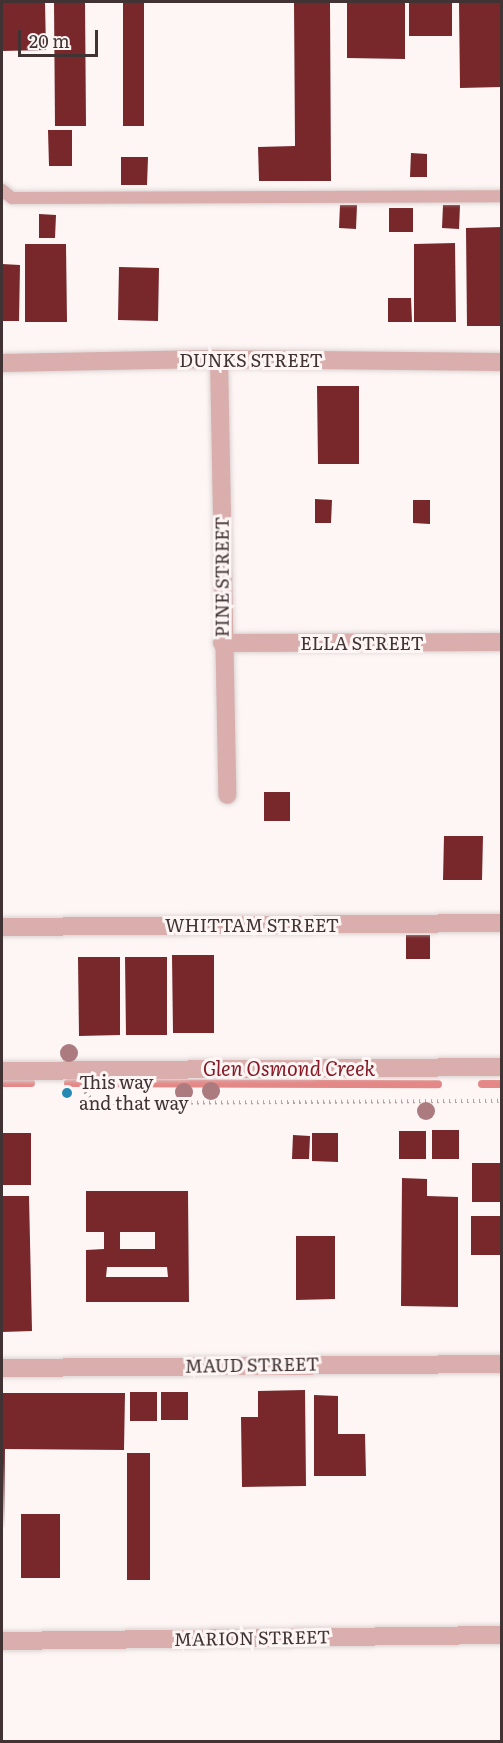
<!DOCTYPE html>
<style>
body{margin:0}
#map{position:relative;width:503px;height:1743px;overflow:hidden;background:#fdf6f5;font-family:Literata,serif}
div>[style]{position:absolute}
.stream>*{height:8px;margin:-4px;padding:0 4px;transform-origin:4px;border-radius:4px;background:#e48887}
.building>*{inset:0;background:#78272b}
.path>*{height:4px;margin-top:-2px;transform-origin:0;background:repeating-linear-gradient(90deg,#afa5a4 0 1.5px,transparent 0 6px)}
.roads{filter:drop-shadow(0 0 2px #dbd3d2) drop-shadow(0 0 2px #dbd3d2)}
.lane>*{height:12px;margin:-6px;padding:0 6px;transform-origin:6px;border-radius:6px;background:#d9aeac}
.street>*{height:18px;margin:-9px;padding:0 9px;transform-origin:9px;border-radius:9px;background:#d9aeac}
.trees>*{width:18px;height:18px;margin:-9px;border-radius:50%;background:#ab7b7f}
.dots>*{width:16px;height:16px;translate:-50% -50%;box-sizing:border-box;border:3px solid #fdf6f5;border-radius:50%}
span{translate:-50% -50%;white-space:nowrap;text-align:center;line-height:1.15;-webkit-text-stroke:6px #fdf6f5;paint-order:stroke}
.street-label{font-size:18px;color:#413333}
.poi-label{font-size:18px;color:#413333}
.left{translate:0 -50%;text-align:left}
.water-label{font-size:20px;color:#861925;font-style:italic}
.frame{position:absolute;inset:0;border:3px solid #413333;pointer-events:none}
.scale{position:absolute;left:18px;top:30px;width:80px;height:27px;box-sizing:border-box;border:3px solid #413333;border-top:0;padding-left:8px;font-size:18px;line-height:21px;white-space:nowrap;color:#413333;-webkit-text-stroke:4px #fdf6f5;paint-order:stroke}
</style>
<div id="map">
<div class="stream">
<div style="left:2px;top:1083px;width:29px"></div>
<div style="left:68px;top:1083px;width:370px;rotate:0.2deg"></div>
<div style="left:482px;top:1084px;width:20px"></div>
</div>
<div class="building">
<div style="clip-path:polygon(2px 2px,45px 2px,46px 50px,2px 51px)"></div>
<div style="clip-path:polygon(54px 2px,85px 2px,86px 126px,55px 126px)"></div>
<div style="clip-path:polygon(123px 2px,144px 2px,144px 126px,123px 126px)"></div>
<div style="clip-path:polygon(294px 2px,330px 2px,331px 181px,259px 181px,258px 147px,295px 146px)"></div>
<div style="clip-path:polygon(347px 2px,405px 2px,405px 59px,347px 58px)"></div>
<div style="clip-path:polygon(409px 2px,452px 2px,452px 36px,409px 36px)"></div>
<div style="clip-path:polygon(459px 2px,500px 2px,501px 87px,460px 88px)"></div>
<div style="clip-path:polygon(48px 130px,72px 130px,72px 166px,49px 166px)"></div>
<div style="clip-path:polygon(411px 153px,427px 154px,427px 177px,410px 177px)"></div>
<div style="clip-path:polygon(121px 157px,148px 157px,147px 185px,121px 185px)"></div>
<div style="clip-path:polygon(340px 205px,357px 205px,356px 229px,339px 228px)"></div>
<div style="clip-path:polygon(443px 205px,460px 205px,459px 229px,442px 228px)"></div>
<div style="clip-path:polygon(389px 208px,413px 208px,413px 232px,389px 232px)"></div>
<div style="clip-path:polygon(39px 214px,56px 215px,55px 238px,39px 238px)"></div>
<div style="clip-path:polygon(502px 227px,502px 326px,467px 326px,466px 228px)"></div>
<div style="clip-path:polygon(455px 243px,456px 322px,414px 322px,414px 244px)"></div>
<div style="clip-path:polygon(25px 244px,66px 244px,67px 322px,25px 322px)"></div>
<div style="clip-path:polygon(2px 264px,20px 265px,19px 321px,2px 321px)"></div>
<div style="clip-path:polygon(119px 267px,159px 268px,158px 321px,118px 320px)"></div>
<div style="clip-path:polygon(388px 298px,411px 298px,412px 322px,388px 322px)"></div>
<div style="clip-path:polygon(317px 386px,359px 386px,359px 464px,318px 464px)"></div>
<div style="clip-path:polygon(315px 499px,332px 500px,331px 523px,315px 523px)"></div>
<div style="clip-path:polygon(413px 500px,430px 500px,430px 524px,413px 523px)"></div>
<div style="clip-path:polygon(264px 792px,290px 792px,290px 821px,264px 821px)"></div>
<div style="clip-path:polygon(444px 836px,483px 836px,482px 880px,443px 880px)"></div>
<div style="clip-path:polygon(406px 935px,430px 935px,430px 959px,406px 959px)"></div>
<div style="clip-path:polygon(172px 955px,214px 955px,214px 1033px,173px 1033px)"></div>
<div style="clip-path:polygon(78px 957px,120px 957px,120px 1035px,79px 1036px)"></div>
<div style="clip-path:polygon(125px 957px,167px 957px,167px 1035px,126px 1035px)"></div>
<div style="clip-path:polygon(432px 1130px,459px 1130px,459px 1159px,432px 1159px)"></div>
<div style="clip-path:polygon(399px 1131px,426px 1131px,426px 1159px,399px 1159px)"></div>
<div style="clip-path:polygon(2px 1133px,31px 1133px,31px 1185px,2px 1185px)"></div>
<div style="clip-path:polygon(312px 1133px,338px 1133px,338px 1162px,312px 1161px)"></div>
<div style="clip-path:polygon(293px 1135px,310px 1136px,309px 1159px,292px 1159px)"></div>
<div style="clip-path:polygon(472px 1163px,502px 1163px,502px 1202px,472px 1202px)"></div>
<div style="clip-path:polygon(402px 1178px,427px 1179px,427px 1196px,458px 1197px,458px 1307px,401px 1306px)"></div>
<div style="clip-path:polygon(evenodd,86px 1191px,188px 1191px,189px 1302px,86px 1302px,86px 1250px,104px 1249px,104px 1232px,86px 1232px,86px 1191px,120px 1232px,155px 1232px,155px 1249px,120px 1249px,120px 1232px,86px 1191px,107px 1267px,167px 1267px,168px 1277px,106px 1277px,107px 1267px)"></div>
<div style="clip-path:polygon(2px 1196px,29px 1196px,32px 1331px,2px 1332px)"></div>
<div style="clip-path:polygon(471px 1216px,502px 1216px,502px 1255px,471px 1255px)"></div>
<div style="clip-path:polygon(296px 1236px,335px 1236px,335px 1299px,296px 1300px)"></div>
<div style="clip-path:polygon(305px 1390px,306px 1486px,242px 1487px,241px 1417px,258px 1417px,258px 1391px)"></div>
<div style="clip-path:polygon(130px 1392px,157px 1392px,157px 1421px,130px 1421px)"></div>
<div style="clip-path:polygon(161px 1392px,188px 1392px,188px 1420px,161px 1420px)"></div>
<div style="clip-path:polygon(2px 1393px,125px 1393px,124px 1450px,5px 1449px,4px 1531px)"></div>
<div style="clip-path:polygon(314px 1395px,338px 1396px,338px 1434px,365px 1434px,366px 1476px,314px 1476px)"></div>
<div style="clip-path:polygon(127px 1453px,150px 1453px,150px 1580px,127px 1580px)"></div>
<div style="clip-path:polygon(21px 1514px,60px 1514px,60px 1578px,21px 1578px)"></div>
</div>
<div class="path">
<div style="left:85px;top:1092px;width:15px;rotate:48deg"></div>
<div style="left:95px;top:1103px;width:407px;rotate:-0.3deg"></div>
</div>
<div class="roads">
<div class="lane">
<div style="left:2px;top:190px;width:13px;rotate:39deg"></div>
<div style="left:12px;top:198px;width:490px;rotate:-0.2deg"></div>
</div>
<div class="street">
<div style="left:219px;top:359px;width:436px;rotate:88.9deg"></div>
<div style="left:2px;top:363px;width:217px;rotate:-1.1deg"></div>
<div style="left:219px;top:359px;width:283px;rotate:0.6deg"></div>
<div style="left:222px;top:643px;width:280px;rotate:-0.2deg"></div>
<div style="left:2px;top:927px;width:500px;rotate:-0.46deg"></div>
<div style="left:2px;top:1071px;width:500px;rotate:-0.46deg"></div>
<div style="left:2px;top:1368px;width:500px;rotate:-0.46deg"></div>
<div style="left:2px;top:1641px;width:500px;rotate:-0.69deg"></div>
</div>
</div>
<div class="trees">
<div style="left:69px;top:1053px"></div>
<div style="left:211px;top:1091px"></div>
<div style="left:184px;top:1092px"></div>
<div style="left:426px;top:1111px"></div>
</div>
<div class="dots">
<div style="left:67px;top:1093px;background:#258ab3"></div>
</div>
<div class="street-label">
<span style="left:251px;top:360px">DUNKS STREET</span>
<span style="left:222px;top:577px;rotate:-90deg">PINE STREET</span>
<span style="left:362px;top:643px">ELLA STREET</span>
<span style="left:252px;top:925px">WHITTAM STREET</span>
<span style="left:252px;top:1365px;rotate:-1deg">MAUD STREET</span>
<span style="left:252px;top:1638px;rotate:-1deg">MARION STREET</span>
</div>
<div class="poi-label">
<span class="left" style="left:79px;top:1093px">This way<br>and that way</span>
</div>
<div class="water-label">
<span style="left:289px;top:1067px">Glen Osmond Creek</span>
</div>
<div class="frame"></div>
<div class="scale">20 m</div>
</div>
